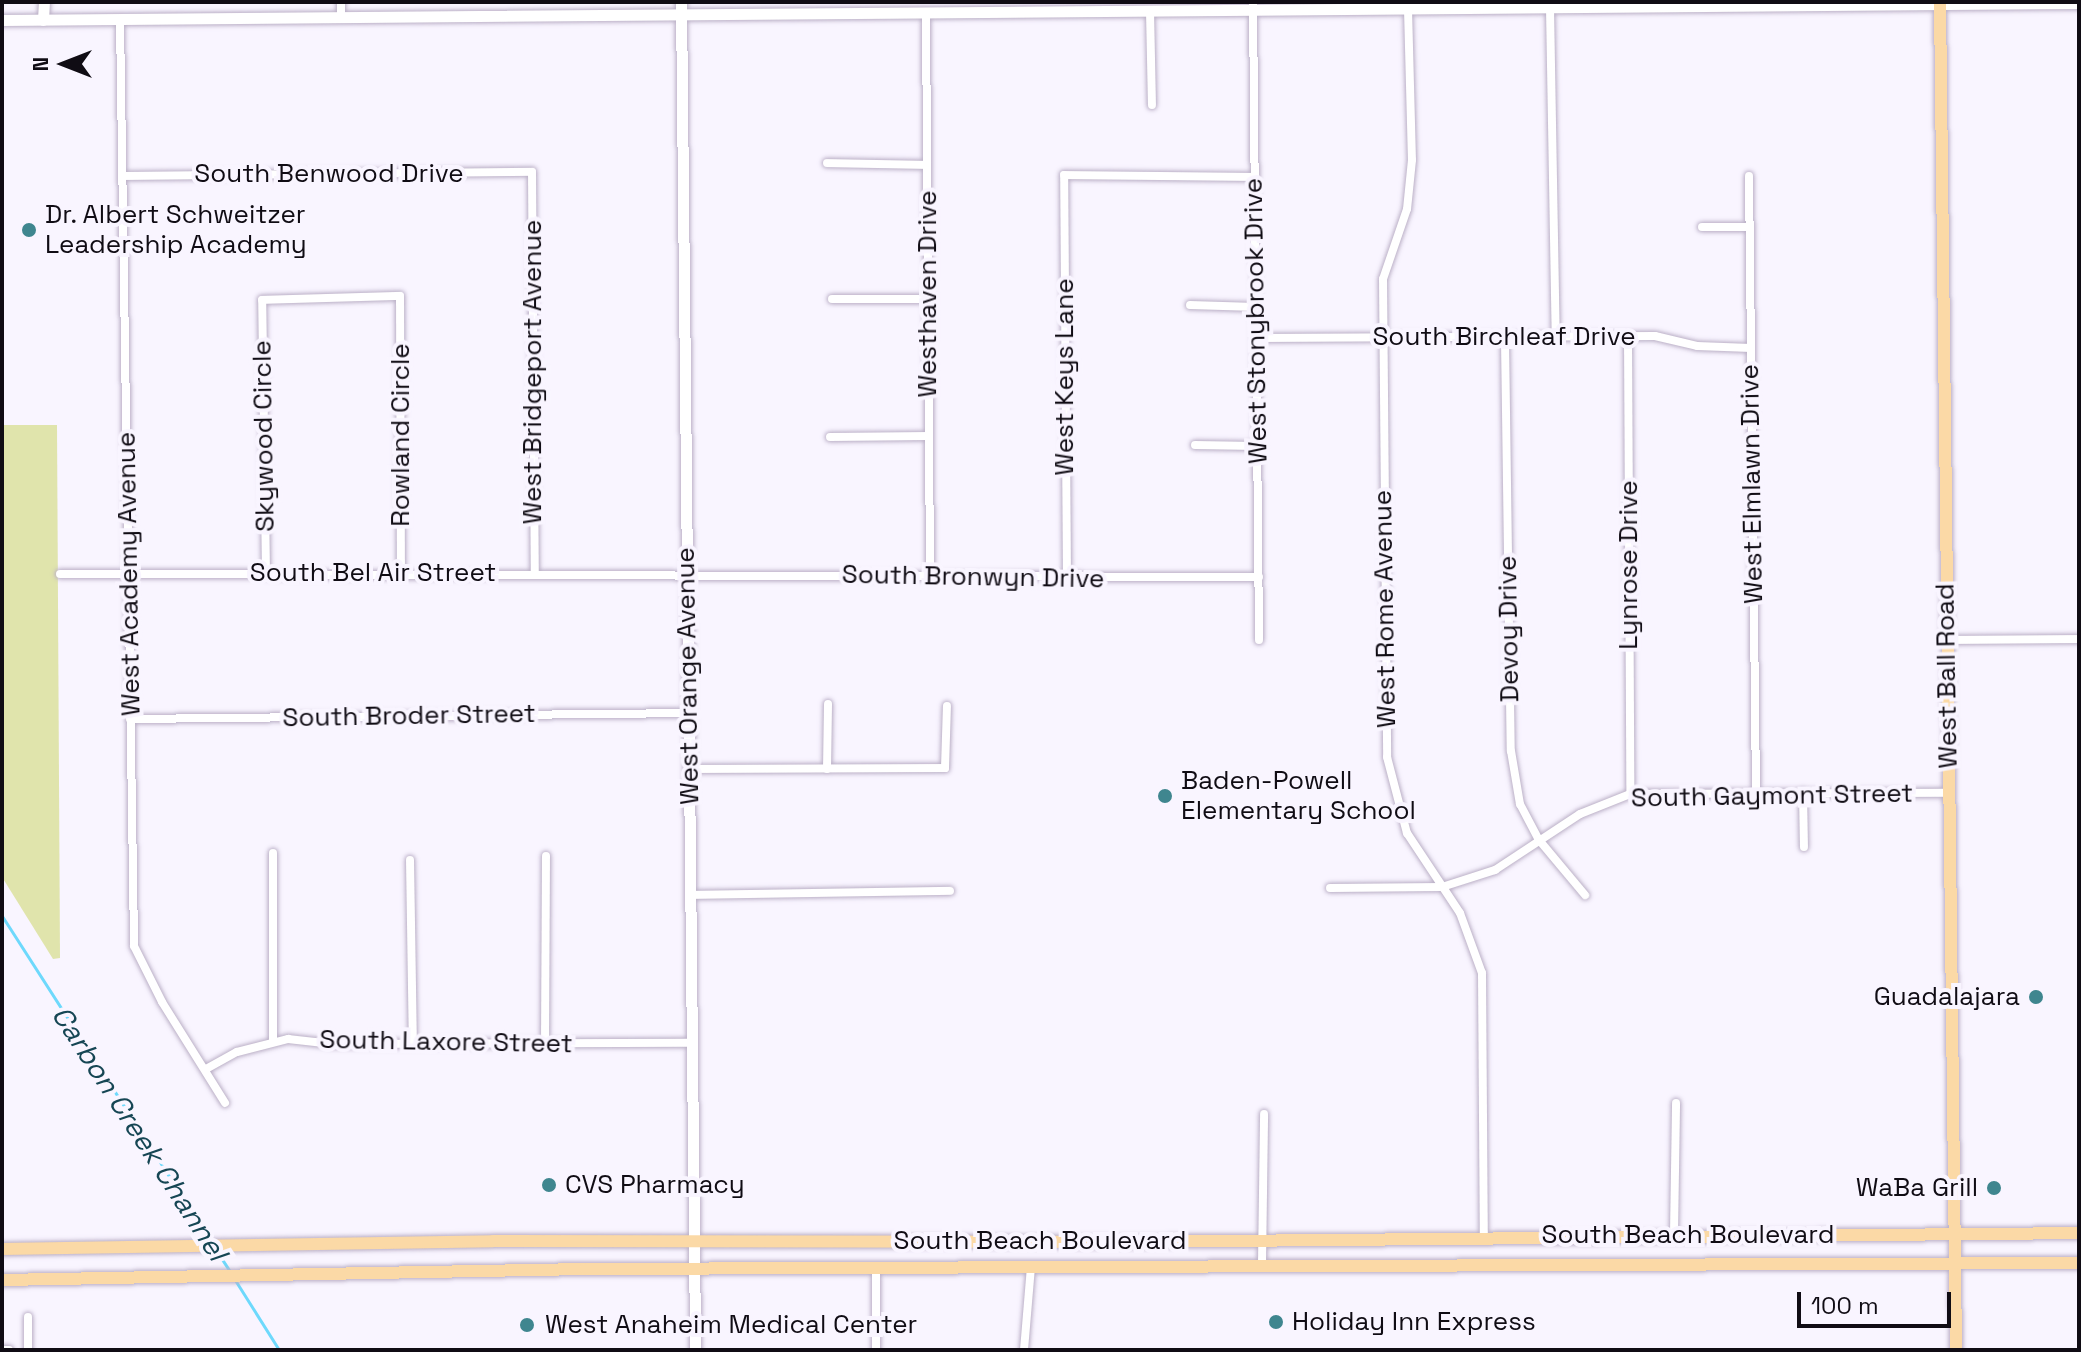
<!DOCTYPE html>
<style>
body{margin:0}
#map{position:relative;width:2081px;height:1352px;overflow:hidden;background:#f9f5ff;font-family:"Space Grotesk",sans-serif}
div>[style]{position:absolute}
.green>*{inset:0;background:#e0e4ac}
.stream>*{height:3px;margin:-1.5px;padding:0 1.5px;transform-origin:1.5px;border-radius:1.5px;background:#6ed9fc}
.roads{filter:drop-shadow(0 0 2px #bbb0c7) drop-shadow(0 0 2px #bbb0c7)}
.street>*{height:8px;margin:-4px;padding:0 4px;transform-origin:4px;border-radius:4px;background:#fff}
.secondary>*{height:11px;margin:-5.5px;padding:0 5.5px;transform-origin:5.5px;border-radius:5.5px;background:#fff}
.primary>*{height:12px;margin:-6px;padding:0 6px;transform-origin:6px;border-radius:6px;background:#fbd9a6}
.dots>*{width:22px;height:22px;translate:-50% -50%;box-sizing:border-box;border:4px solid #f9f5ff;border-radius:50%}
span{translate:-50% -50%;white-space:nowrap;text-align:center;line-height:1.15;-webkit-text-stroke:8px #f9f5ff;paint-order:stroke}
.street-label{font-size:26px;color:#100c14}
.poi-label{font-size:26px;color:#100c14}
.left{translate:0 -50%;text-align:left}
.right{translate:-100% -50%;text-align:right}
.water-label{font-size:28px;color:#164654;font-style:italic}
.frame{position:absolute;inset:0;border:4px solid #100c14;pointer-events:none}
.north{position:absolute;left:24px;top:24px;width:80px;height:80px;-webkit-text-stroke:6px #f9f5ff;paint-order:stroke;rotate:270deg;font-size:22px;font-weight:700;line-height:32px;text-align:center;color:#100c14}
.north::after{content:'';display:block;margin:auto;width:28px;height:36px;background:#100c14;clip-path:polygon(50% 0,100% 100%,50% 72%,0 100%)}
.scale{position:absolute;left:1797px;top:1292px;width:154px;height:36px;box-sizing:border-box;border:4px solid #100c14;border-top:0;padding-left:10px;font-size:24px;line-height:28px;white-space:nowrap;color:#100c14;-webkit-text-stroke:6px #f9f5ff;paint-order:stroke}
</style>
<div id="map">
<div class="green">
<div style="clip-path:polygon(2px 425px,57px 425px,60px 958px,53px 959px,2px 877px)"></div>
</div>
<div class="stream">
<div style="left:2px;top:916px;width:389px;rotate:57.3deg"></div>
<div style="left:216px;top:1250px;width:24px;rotate:57deg"></div>
<div style="left:235px;top:1280px;width:83px;rotate:57.8deg"></div>
</div>
<div class="roads">
<div class="street">
<div style="left:341px;top:2px;width:16px;rotate:90deg"></div>
<div style="left:1253px;top:2px;width:638px;rotate:89.46deg"></div>
<div style="left:1550px;top:8px;width:328px;rotate:89deg"></div>
<div style="left:1408px;top:9px;width:151px;rotate:88.5deg"></div>
<div style="left:1412px;top:160px;width:49px;rotate:95.8deg"></div>
<div style="left:1407px;top:209px;width:74px;rotate:108.9deg"></div>
<div style="left:1383px;top:279px;width:478px;rotate:89.5deg"></div>
<div style="left:1387px;top:757px;width:79px;rotate:75.3deg"></div>
<div style="left:1407px;top:833px;width:96px;rotate:56.5deg"></div>
<div style="left:1460px;top:913px;width:64px;rotate:69.9deg"></div>
<div style="left:1482px;top:973px;width:264px;rotate:89.6deg"></div>
<div style="left:1150px;top:11px;width:94px;rotate:88.8deg"></div>
<div style="left:926px;top:14px;width:561px;rotate:89.59deg"></div>
<div style="left:120px;top:20px;width:926px;rotate:89.13deg"></div>
<div style="left:134px;top:946px;width:63px;rotate:63.4deg"></div>
<div style="left:162px;top:1002px;width:119px;rotate:58deg"></div>
<div style="left:827px;top:163px;width:100px;rotate:1.1deg"></div>
<div style="left:126px;top:176px;width:406px;rotate:-0.6deg"></div>
<div style="left:532px;top:172px;width:400px;rotate:89.6deg"></div>
<div style="left:1749px;top:176px;width:616px;rotate:89.35deg"></div>
<div style="left:1702px;top:227px;width:47px"></div>
<div style="left:832px;top:299px;width:96px"></div>
<div style="left:1190px;top:305px;width:66px;rotate:1.7deg"></div>
<div style="left:1628px;top:336px;width:458px;rotate:89.7deg"></div>
<div style="left:1256px;top:338px;width:399px;rotate:-0.3deg"></div>
<div style="left:1655px;top:336px;width:43px;rotate:13.4deg"></div>
<div style="left:1697px;top:346px;width:54px;rotate:2.1deg"></div>
<div style="left:1505px;top:340px;width:411px;rotate:89.2deg"></div>
<div style="left:1511px;top:751px;width:54px;rotate:80.4deg"></div>
<div style="left:1520px;top:804px;width:41px;rotate:62.2deg"></div>
<div style="left:1539px;top:840px;width:72px;rotate:50.1deg"></div>
<div style="left:830px;top:437px;width:99px;rotate:-0.6deg"></div>
<div style="left:1195px;top:445px;width:62px;rotate:0.9deg"></div>
<div style="left:266px;top:573px;width:273px;rotate:-90.8deg"></div>
<div style="left:262px;top:300px;width:138px;rotate:-1.7deg"></div>
<div style="left:400px;top:296px;width:277px;rotate:89.8deg"></div>
<div style="left:60px;top:574px;width:1199px;rotate:0.14deg"></div>
<div style="left:1067px;top:580px;width:405px;rotate:-90.4deg"></div>
<div style="left:1064px;top:175px;width:191px;rotate:0.6deg"></div>
<div style="left:1947px;top:640px;width:132px;rotate:-0.4deg"></div>
<div style="left:130px;top:719px;width:559px;rotate:-0.61deg"></div>
<div style="left:689px;top:769px;width:256px;rotate:-0.2deg"></div>
<div style="left:945px;top:768px;width:62px;rotate:-88.2deg"></div>
<div style="left:827px;top:769px;width:65px;rotate:-89.1deg"></div>
<div style="left:1803px;top:792px;width:55px;rotate:89deg"></div>
<div style="left:410px;top:860px;width:184px;rotate:89.1deg"></div>
<div style="left:1330px;top:888px;width:112px;rotate:-0.5deg"></div>
<div style="left:1442px;top:887px;width:56px;rotate:-17.8deg"></div>
<div style="left:1495px;top:870px;width:102px;rotate:-33.4deg"></div>
<div style="left:1580px;top:814px;width:54px;rotate:-21.8deg"></div>
<div style="left:1630px;top:794px;width:319px;rotate:-0.2deg"></div>
<div style="left:690px;top:895px;width:260px;rotate:-0.9deg"></div>
<div style="left:273px;top:1041px;width:188px;rotate:-90deg"></div>
<div style="left:545px;top:1044px;width:188px;rotate:-89.7deg"></div>
<div style="left:206px;top:1069px;width:35px;rotate:-29deg"></div>
<div style="left:237px;top:1052px;width:53px;rotate:-14.3deg"></div>
<div style="left:288px;top:1039px;width:45px;rotate:6.3deg"></div>
<div style="left:333px;top:1044px;width:359px;rotate:-0.2deg"></div>
<div style="left:1674px;top:1234px;width:131px;rotate:-89.1deg"></div>
<div style="left:1262px;top:1264px;width:150px;rotate:-89.2deg"></div>
<div style="left:876px;top:1268px;width:82px;rotate:90deg"></div>
<div style="left:2px;top:1350px;width:7px"></div>
<div style="left:28px;top:1350px;width:33px;rotate:-90deg"></div>
<div style="left:1024px;top:1350px;width:83px;rotate:-85.2deg"></div>
</div>
<div class="secondary">
<div style="left:681px;top:2px;width:1348px;rotate:89.4deg"></div>
<div style="left:2px;top:20px;width:2077px;rotate:-0.47deg"></div>
<div style="left:43px;top:20px;width:18px;rotate:-87deg"></div>
</div>
<div class="primary">
<div style="left:1940px;top:2px;width:1348px;rotate:89.32deg"></div>
<div style="left:2px;top:1249px;width:491px;rotate:-0.9deg"></div>
<div style="left:493px;top:1241px;width:622px;rotate:0.09deg"></div>
<div style="left:1115px;top:1242px;width:964px;rotate:-0.53deg"></div>
<div style="left:2px;top:1280px;width:584px;rotate:-1.08deg"></div>
<div style="left:586px;top:1269px;width:1493px;rotate:-0.23deg"></div>
</div>
</div>
<div class="dots">
<div style="left:29px;top:230px;background:#3f868f"></div>
<div style="left:1165px;top:796px;background:#3f868f"></div>
<div style="left:2036px;top:997px;background:#3f868f"></div>
<div style="left:549px;top:1185px;background:#3f868f"></div>
<div style="left:1994px;top:1188px;background:#3f868f"></div>
<div style="left:1276px;top:1322px;background:#3f868f"></div>
<div style="left:527px;top:1325px;background:#3f868f"></div>
</div>
<div class="street-label">
<span style="left:329px;top:174px">South Benwood Drive</span>
<span style="left:928px;top:294px;rotate:-90deg">Westhaven Drive</span>
<span style="left:1256px;top:321px;rotate:-91deg">West Stonybrook Drive</span>
<span style="left:1504px;top:337px">South Birchleaf Drive</span>
<span style="left:533px;top:372px;rotate:-90deg">West Bridgeport Avenue</span>
<span style="left:1065px;top:377px;rotate:-90deg">West Keys Lane</span>
<span style="left:401px;top:435px;rotate:-90deg">Rowland Circle</span>
<span style="left:264px;top:436px;rotate:-91deg">Skywood Circle</span>
<span style="left:1752px;top:484px;rotate:-91deg">West Elmlawn Drive</span>
<span style="left:1629px;top:565px;rotate:-90deg">Lynrose Drive</span>
<span style="left:373px;top:573px">South Bel Air Street</span>
<span style="left:129px;top:574px;rotate:-91deg">West Academy Avenue</span>
<span style="left:973px;top:577px;rotate:1deg">South Bronwyn Drive</span>
<span style="left:1385px;top:609px;rotate:-91deg">West Rome Avenue</span>
<span style="left:1509px;top:629px;rotate:-91deg">Devoy Drive</span>
<span style="left:688px;top:676px;rotate:-91deg">West Orange Avenue</span>
<span style="left:1947px;top:676px;rotate:-91deg">West Ball Road</span>
<span style="left:409px;top:716px;rotate:-1deg">South Broder Street</span>
<span style="left:1772px;top:796px;rotate:-1deg">South Gaymont Street</span>
<span style="left:446px;top:1042px;rotate:1deg">South Laxore Street</span>
<span style="left:1688px;top:1235px">South Beach Boulevard</span>
<span style="left:1040px;top:1241px">South Beach Boulevard</span>
</div>
<div class="poi-label">
<span class="left" style="left:45px;top:230px">Dr. Albert Schweitzer<br>Leadership Academy</span>
<span class="left" style="left:1181px;top:796px">Baden-Powell<br>Elementary School</span>
<span class="right" style="left:2020px;top:997px">Guadalajara</span>
<span class="left" style="left:565px;top:1185px">CVS Pharmacy</span>
<span class="right" style="left:1978px;top:1188px">WaBa Grill</span>
<span class="left" style="left:1292px;top:1322px">Holiday Inn Express</span>
<span class="left" style="left:545px;top:1325px">West Anaheim Medical Center</span>
</div>
<div class="water-label">
<span style="left:140px;top:1133px;rotate:57deg">Carbon Creek Channel</span>
</div>
<div class="frame"></div>
<div class="north">N</div>
<div class="scale">100 m</div>
</div>
